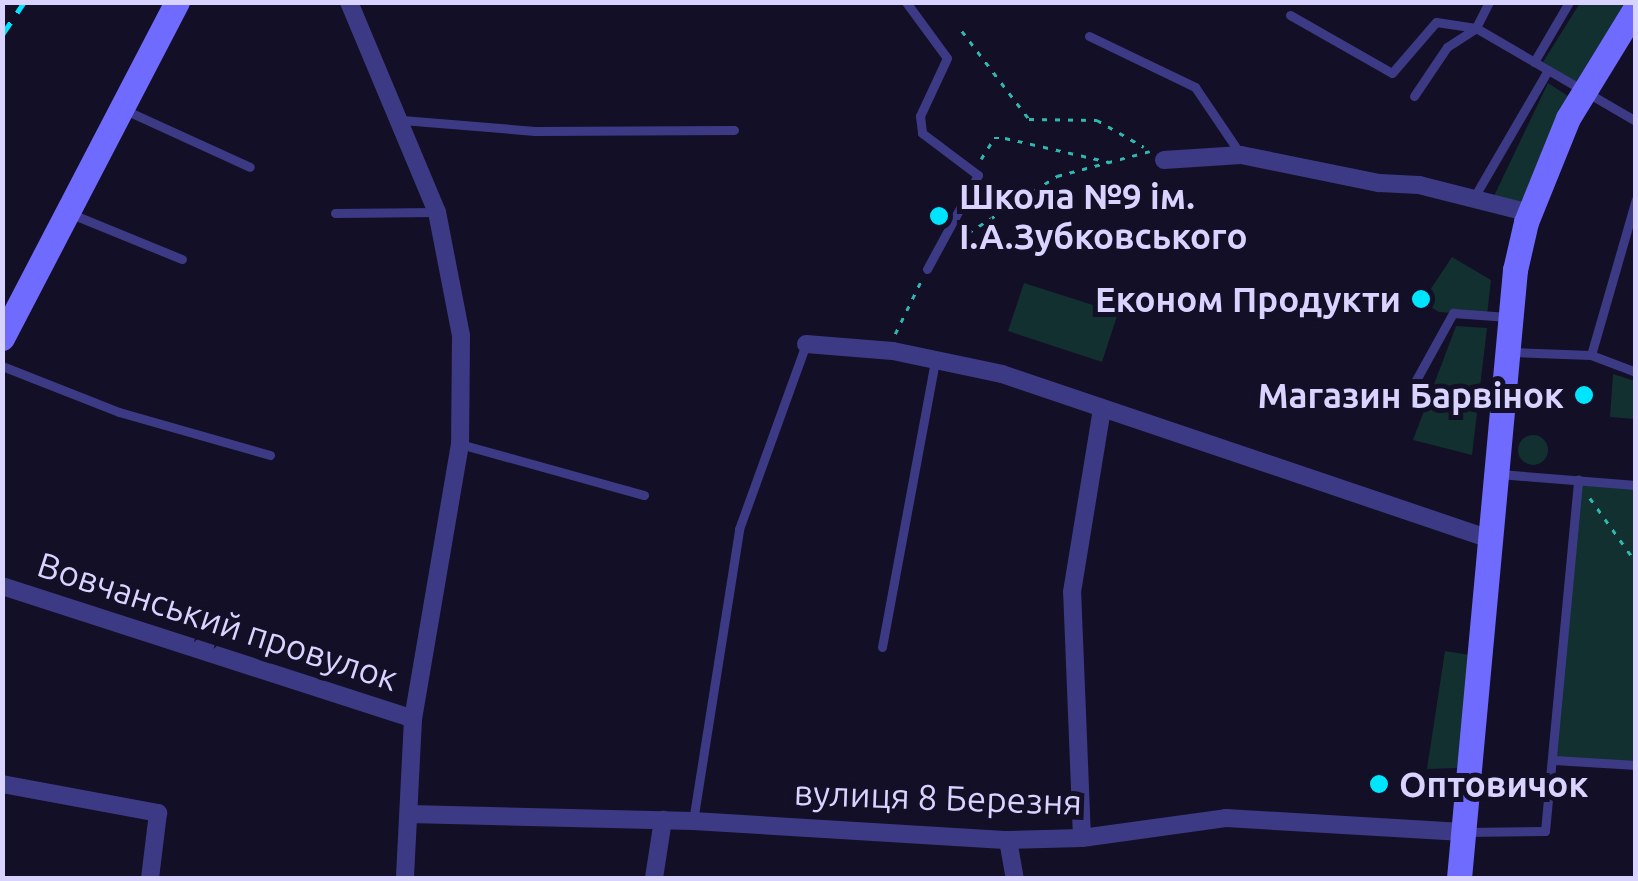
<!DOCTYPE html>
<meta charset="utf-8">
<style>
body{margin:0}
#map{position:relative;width:1638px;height:881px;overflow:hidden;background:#130f26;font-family:Ubuntu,sans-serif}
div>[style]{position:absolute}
.green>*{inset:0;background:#12302f}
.round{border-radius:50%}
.path>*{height:2.5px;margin-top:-1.25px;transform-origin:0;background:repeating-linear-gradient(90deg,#2fb8b0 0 5px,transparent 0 13px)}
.lane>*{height:9px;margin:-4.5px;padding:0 4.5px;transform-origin:4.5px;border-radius:4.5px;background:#3d3a85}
.street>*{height:18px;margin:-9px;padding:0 9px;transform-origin:9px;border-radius:9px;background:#3d3a85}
.secondary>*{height:25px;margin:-12.5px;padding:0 12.5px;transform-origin:12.5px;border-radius:12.5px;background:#6f6bff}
.rail>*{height:5px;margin-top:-2.5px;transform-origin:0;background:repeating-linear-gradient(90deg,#00e5ff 0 15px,transparent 0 27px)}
.dots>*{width:28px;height:28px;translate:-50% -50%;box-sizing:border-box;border:5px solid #130f26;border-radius:50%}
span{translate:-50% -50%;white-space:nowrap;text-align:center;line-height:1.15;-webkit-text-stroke:10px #130f26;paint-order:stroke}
.poi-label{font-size:35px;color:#d9d4ff;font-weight:700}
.left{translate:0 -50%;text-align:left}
.right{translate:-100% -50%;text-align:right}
.street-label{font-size:35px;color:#d9d4ff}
.frame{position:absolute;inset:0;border:5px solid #d9d4ff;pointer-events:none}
</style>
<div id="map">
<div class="green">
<div style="clip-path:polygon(1580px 3px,1625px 3px,1576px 82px,1543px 62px)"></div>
<div style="clip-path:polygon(1548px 83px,1571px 98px,1521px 204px,1494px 196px)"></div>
<div style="clip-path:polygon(1452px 257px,1491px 280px,1487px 315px,1439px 312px,1422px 302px)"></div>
<div style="clip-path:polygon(1024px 283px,1118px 313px,1102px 362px,1008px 331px)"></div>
<div style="clip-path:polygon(1456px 326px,1487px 328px,1472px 455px,1413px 440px)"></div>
<div style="clip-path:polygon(1613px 374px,1635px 381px,1635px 419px,1610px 417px)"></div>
<div class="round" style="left:1518px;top:435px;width:30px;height:30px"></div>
<div style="clip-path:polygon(1578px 480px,1635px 485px,1635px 765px,1554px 760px)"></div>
<div style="clip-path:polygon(1445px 651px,1470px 655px,1457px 768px,1427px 769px)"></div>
</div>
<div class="path">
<div style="left:962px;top:31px;width:111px;rotate:52.7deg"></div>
<div style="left:1029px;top:119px;width:68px;rotate:0.8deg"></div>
<div style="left:1097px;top:120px;width:54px;rotate:29.9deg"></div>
<div style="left:981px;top:159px;width:25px;rotate:-58deg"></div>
<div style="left:994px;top:138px;width:11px"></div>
<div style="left:1005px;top:138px;width:107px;rotate:13deg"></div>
<div style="left:957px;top:240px;width:119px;rotate:-32.6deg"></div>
<div style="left:1057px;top:176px;width:96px;rotate:-15deg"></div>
<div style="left:895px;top:334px;width:61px;rotate:-63.9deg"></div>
<div style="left:1590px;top:498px;width:79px;rotate:54.3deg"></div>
</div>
<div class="lane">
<div style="left:906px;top:2px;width:69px;rotate:53.8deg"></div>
<div style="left:947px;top:58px;width:64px;rotate:115deg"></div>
<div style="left:920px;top:116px;width:17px;rotate:83deg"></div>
<div style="left:922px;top:133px;width:70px;rotate:36.9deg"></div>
<div style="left:978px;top:175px;width:107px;rotate:118.5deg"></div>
<div style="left:1489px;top:2px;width:29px;rotate:117deg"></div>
<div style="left:1476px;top:28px;width:185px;rotate:30.2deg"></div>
<div style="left:1290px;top:15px;width:117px;rotate:29.6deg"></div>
<div style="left:1392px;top:73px;width:67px;rotate:-49.2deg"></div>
<div style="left:1436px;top:22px;width:40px;rotate:8.5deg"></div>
<div style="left:1089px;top:36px;width:118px;rotate:25.7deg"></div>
<div style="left:1195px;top:87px;width:82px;rotate:55.9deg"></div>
<div style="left:1534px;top:62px;width:69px;rotate:-59.7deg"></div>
<div style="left:1414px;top:96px;width:59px;rotate:-56deg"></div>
<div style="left:1447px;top:47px;width:35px;rotate:-33deg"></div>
<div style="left:125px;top:110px;width:137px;rotate:24.5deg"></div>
<div style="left:402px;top:120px;width:133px;rotate:4.7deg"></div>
<div style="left:535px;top:131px;width:199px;rotate:-0.3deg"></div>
<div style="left:1473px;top:199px;width:149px;rotate:-59.8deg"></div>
<div style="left:69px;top:213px;width:122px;rotate:22.2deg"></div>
<div style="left:335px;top:213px;width:102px;rotate:-0.6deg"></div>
<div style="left:1511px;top:352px;width:80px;rotate:2.1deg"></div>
<div style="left:1591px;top:355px;width:48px;rotate:20.7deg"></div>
<div style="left:1591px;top:355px;width:162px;rotate:-73.9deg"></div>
<div style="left:2px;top:366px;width:126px;rotate:21.5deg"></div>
<div style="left:119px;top:412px;width:157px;rotate:15.9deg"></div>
<div style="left:1416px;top:380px;width:77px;rotate:-61.1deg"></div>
<div style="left:1453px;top:313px;width:55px;rotate:4.2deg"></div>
<div style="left:460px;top:444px;width:191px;rotate:15.5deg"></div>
<div style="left:1499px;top:474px;width:137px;rotate:4.6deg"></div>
<div style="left:882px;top:647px;width:292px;rotate:-79.5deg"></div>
<div style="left:1554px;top:760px;width:82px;rotate:3.5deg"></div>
<div style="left:693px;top:821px;width:296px;rotate:-81deg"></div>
<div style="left:739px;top:529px;width:197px;rotate:-70.1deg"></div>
<div style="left:1465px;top:832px;width:80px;rotate:-0.7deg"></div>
<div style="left:1545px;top:831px;width:353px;rotate:-84.6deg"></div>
</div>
<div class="street">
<div style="left:349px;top:2px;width:228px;rotate:67.3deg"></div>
<div style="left:437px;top:212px;width:126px;rotate:79deg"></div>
<div style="left:461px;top:336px;width:108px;rotate:90.5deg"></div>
<div style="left:460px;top:444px;width:279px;rotate:99.7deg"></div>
<div style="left:413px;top:719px;width:159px;rotate:92.9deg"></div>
<div style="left:1164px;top:160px;width:77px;rotate:-3.7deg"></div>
<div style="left:1241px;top:155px;width:141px;rotate:11.5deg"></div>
<div style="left:1379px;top:183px;width:40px;rotate:2.9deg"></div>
<div style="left:1419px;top:185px;width:114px;rotate:14.2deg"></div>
<div style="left:806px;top:344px;width:87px;rotate:4.6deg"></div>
<div style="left:893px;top:351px;width:111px;rotate:11.9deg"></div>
<div style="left:1002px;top:374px;width:515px;rotate:18.68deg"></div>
<div style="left:2px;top:586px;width:432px;rotate:17.9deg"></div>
<div style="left:2px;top:784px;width:159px;rotate:10.5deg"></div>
<div style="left:158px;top:813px;width:65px;rotate:97deg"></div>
<div style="left:409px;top:814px;width:284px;rotate:1.4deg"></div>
<div style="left:693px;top:821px;width:316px;rotate:3.5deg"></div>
<div style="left:1008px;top:840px;width:74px;rotate:-1.5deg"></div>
<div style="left:1082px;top:838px;width:145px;rotate:-7.9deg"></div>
<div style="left:1226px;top:818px;width:237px;rotate:3.4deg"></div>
<div style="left:1082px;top:838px;width:246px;rotate:-92.3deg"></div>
<div style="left:1072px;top:592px;width:185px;rotate:-80.7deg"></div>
<div style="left:1008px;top:840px;width:39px;rotate:80deg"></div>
<div style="left:654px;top:878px;width:59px;rotate:-81.2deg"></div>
</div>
<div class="secondary">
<div style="left:2px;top:338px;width:379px;rotate:-62.5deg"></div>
<div style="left:1459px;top:878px;width:611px;rotate:-84.74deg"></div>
<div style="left:1515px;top:270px;width:49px;rotate:-77.1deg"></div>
<div style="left:1526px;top:222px;width:112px;rotate:-68deg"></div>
<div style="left:1568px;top:118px;width:130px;rotate:-58.5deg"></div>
</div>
<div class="rail">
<div style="left:2px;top:35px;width:40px;rotate:-56deg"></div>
</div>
<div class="dots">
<div style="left:939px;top:216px;background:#00e5ff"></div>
<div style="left:1421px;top:299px;background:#00e5ff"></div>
<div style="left:1584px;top:395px;background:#00e5ff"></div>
<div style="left:1379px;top:784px;background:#00e5ff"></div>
</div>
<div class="poi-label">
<span class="left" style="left:959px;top:216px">Школа №9 ім.<br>І.А.Зубковського</span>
<span class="right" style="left:1401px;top:299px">Економ Продукти</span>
<span class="right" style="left:1564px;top:395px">Магазин Барвінок</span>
<span class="left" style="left:1399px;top:784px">Оптовичок</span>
</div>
<div class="street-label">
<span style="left:218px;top:621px;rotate:18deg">Вовчанський провулок</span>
<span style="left:938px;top:797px;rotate:2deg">вулиця 8 Березня</span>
</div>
<div class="frame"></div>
</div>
